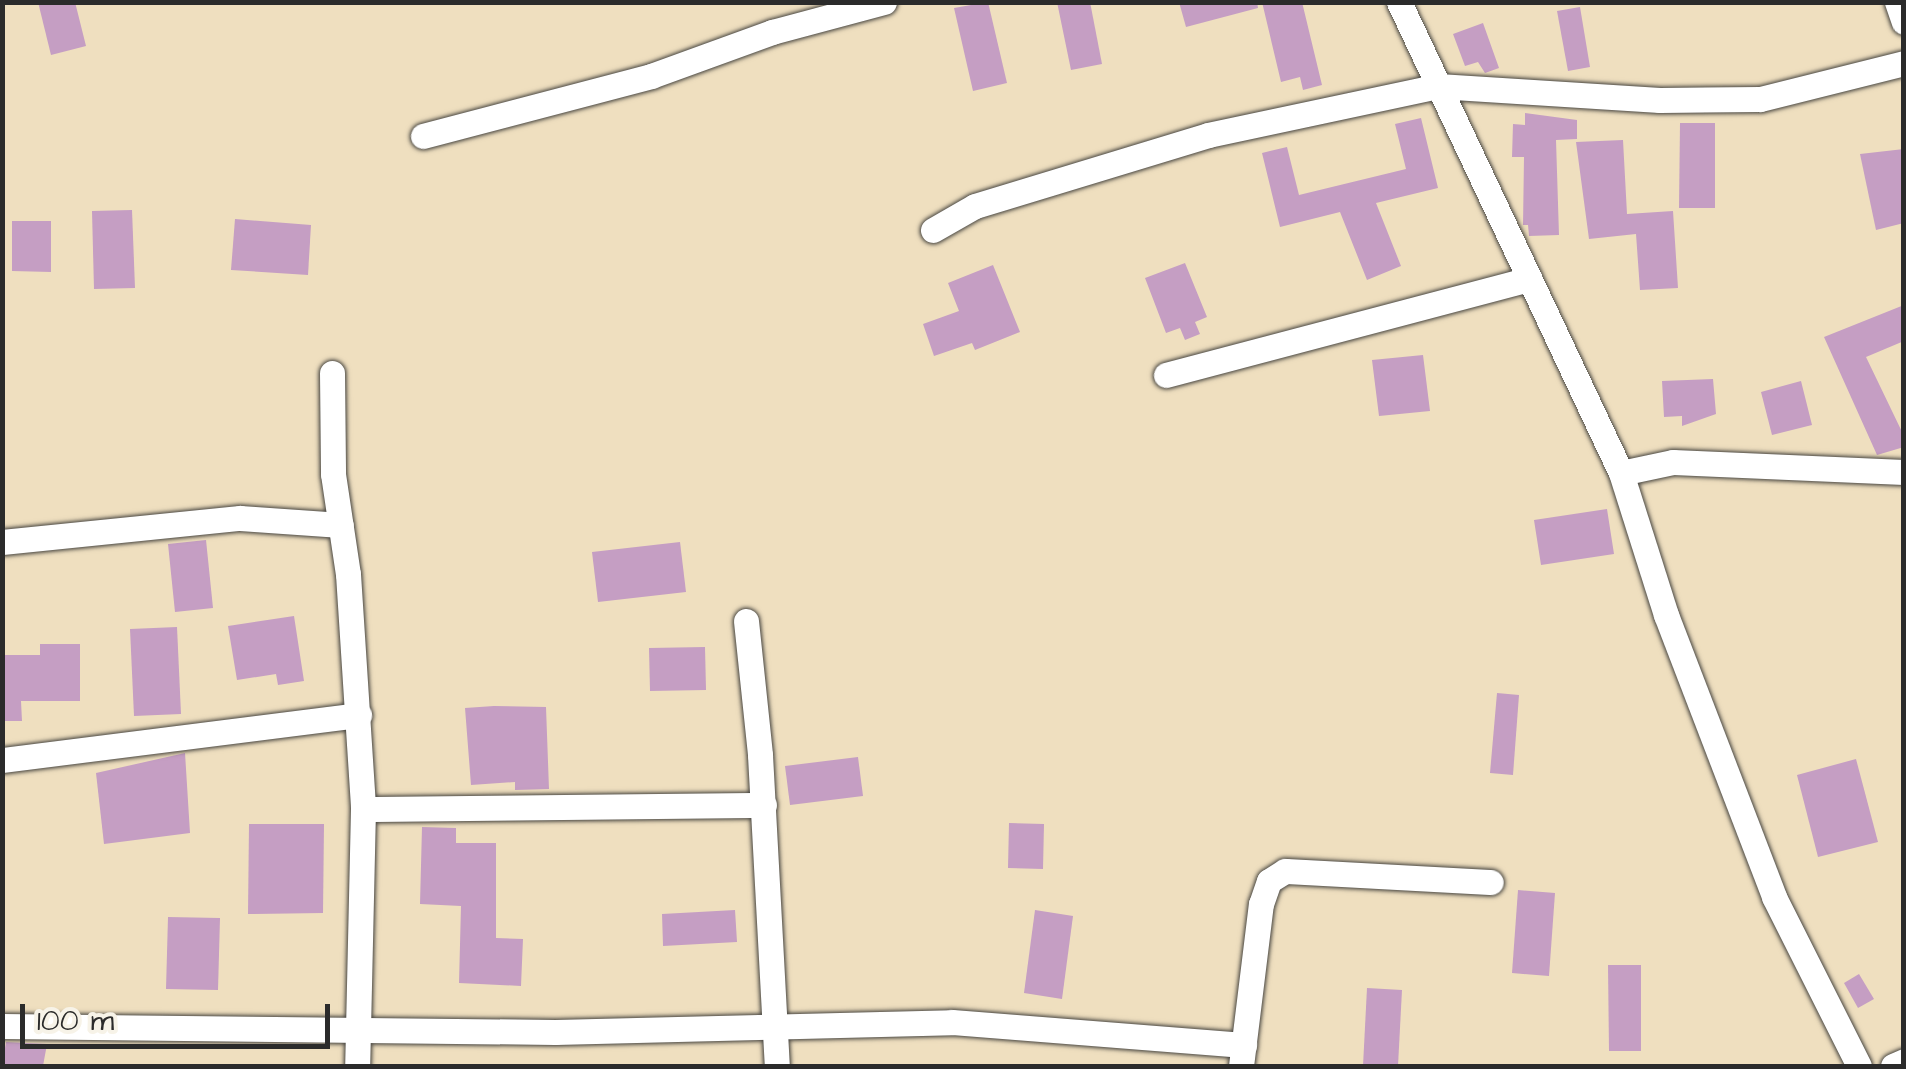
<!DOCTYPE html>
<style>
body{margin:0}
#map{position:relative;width:1906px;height:1069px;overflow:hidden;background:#efdfbf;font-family:"Architects Daughter",sans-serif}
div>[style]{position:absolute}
.building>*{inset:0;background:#c59ec3}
.roads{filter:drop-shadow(0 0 2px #484641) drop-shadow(0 0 2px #484641)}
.street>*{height:25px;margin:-12.5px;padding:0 12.5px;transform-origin:12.5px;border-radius:12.5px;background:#fff}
span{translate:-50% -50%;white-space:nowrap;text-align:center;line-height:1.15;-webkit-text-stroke:8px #f7f3e8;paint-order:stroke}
.frame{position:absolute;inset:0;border:5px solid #2b2b2b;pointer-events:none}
.scale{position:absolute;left:20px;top:1004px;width:310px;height:45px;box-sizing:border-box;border:5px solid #2b2b2b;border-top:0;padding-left:12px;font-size:30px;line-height:35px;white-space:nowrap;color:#2b2b2b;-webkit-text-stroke:8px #f7f3e8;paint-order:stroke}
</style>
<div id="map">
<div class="building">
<div style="clip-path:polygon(38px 2px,75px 2px,86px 46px,51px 55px)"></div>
<div style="clip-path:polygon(988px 2px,1007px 83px,973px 91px,954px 8px)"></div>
<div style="clip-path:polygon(1057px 2px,1090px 2px,1102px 64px,1071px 70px)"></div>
<div style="clip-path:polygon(1179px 2px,1257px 2px,1258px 8px,1186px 27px)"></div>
<div style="clip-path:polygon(1262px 2px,1302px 2px,1322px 85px,1303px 90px,1300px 77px,1281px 82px)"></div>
<div style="clip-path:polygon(1580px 7px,1590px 67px,1568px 71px,1557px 11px)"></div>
<div style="clip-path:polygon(1483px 23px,1499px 68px,1485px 73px,1478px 62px,1465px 66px,1453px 34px)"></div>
<div style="clip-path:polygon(1525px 113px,1577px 120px,1577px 139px,1556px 140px,1559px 235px,1529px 236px,1528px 225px,1523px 225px,1524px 157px,1512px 157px,1513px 124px,1525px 125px)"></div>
<div style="clip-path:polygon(1421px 118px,1438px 188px,1376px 203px,1401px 266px,1367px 280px,1340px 212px,1280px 227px,1262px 153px,1287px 147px,1299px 195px,1406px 169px,1395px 124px)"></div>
<div style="clip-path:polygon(1680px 123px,1715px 123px,1715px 208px,1679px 208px)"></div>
<div style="clip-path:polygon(1623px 140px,1627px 214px,1673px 211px,1678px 288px,1640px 290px,1636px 234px,1589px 239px,1576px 142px)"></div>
<div style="clip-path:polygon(1904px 149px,1904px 223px,1876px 230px,1860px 154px)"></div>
<div style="clip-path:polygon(132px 210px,135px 288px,94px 289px,92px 211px)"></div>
<div style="clip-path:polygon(235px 219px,311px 225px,308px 275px,231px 270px)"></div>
<div style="clip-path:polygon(12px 221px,51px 221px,51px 272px,12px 271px)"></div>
<div style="clip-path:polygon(1185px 263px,1207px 317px,1195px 322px,1200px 334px,1185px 340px,1180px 328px,1166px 333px,1145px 278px)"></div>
<div style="clip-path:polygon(993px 265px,1020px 332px,975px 350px,972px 343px,934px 356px,923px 324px,959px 311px,948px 283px)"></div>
<div style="clip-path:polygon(1904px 305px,1904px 341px,1866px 357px,1904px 436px,1904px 447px,1877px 455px,1824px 337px)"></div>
<div style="clip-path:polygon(1423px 355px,1430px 411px,1379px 416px,1372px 360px)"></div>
<div style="clip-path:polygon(1713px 379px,1716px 414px,1682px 426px,1682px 416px,1664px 417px,1662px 381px)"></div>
<div style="clip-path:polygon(1801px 381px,1812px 425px,1772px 435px,1761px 392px)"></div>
<div style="clip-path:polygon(1607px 509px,1614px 554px,1541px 565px,1534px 520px)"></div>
<div style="clip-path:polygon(206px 540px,213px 608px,175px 612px,168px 544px)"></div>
<div style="clip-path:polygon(680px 542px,686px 592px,598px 602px,592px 552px)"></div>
<div style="clip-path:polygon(294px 616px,304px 681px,278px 685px,276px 674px,237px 680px,228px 626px)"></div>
<div style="clip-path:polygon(177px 627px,181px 714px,134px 716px,130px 629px)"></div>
<div style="clip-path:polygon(40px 644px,80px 644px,80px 701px,21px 701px,22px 721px,2px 721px,2px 655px,40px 655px)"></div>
<div style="clip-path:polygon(705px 647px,706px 690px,650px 691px,649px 648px)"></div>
<div style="clip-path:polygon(1497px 693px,1519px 695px,1513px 775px,1490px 773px)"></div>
<div style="clip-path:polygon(494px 706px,546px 707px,549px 789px,515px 790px,515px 782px,471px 785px,465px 708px)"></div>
<div style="clip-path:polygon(185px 753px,190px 833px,104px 844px,96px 773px)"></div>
<div style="clip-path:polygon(858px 757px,863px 796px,790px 805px,785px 766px)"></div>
<div style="clip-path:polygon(1856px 759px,1878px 842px,1818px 857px,1797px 775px)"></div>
<div style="clip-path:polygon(1009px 823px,1044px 824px,1043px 869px,1008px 868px)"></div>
<div style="clip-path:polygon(249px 824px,324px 824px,323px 913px,248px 914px)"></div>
<div style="clip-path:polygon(422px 827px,456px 828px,456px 843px,496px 843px,496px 938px,523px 939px,521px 986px,459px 983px,461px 906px,420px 904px)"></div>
<div style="clip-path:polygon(1518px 890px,1555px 893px,1549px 976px,1512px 973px)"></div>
<div style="clip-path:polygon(735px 910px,737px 942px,663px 946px,662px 914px)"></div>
<div style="clip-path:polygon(1035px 910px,1073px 916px,1062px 999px,1024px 993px)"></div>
<div style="clip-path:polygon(168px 917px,220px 918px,218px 990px,166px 989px)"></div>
<div style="clip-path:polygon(1608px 965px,1641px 965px,1641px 1051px,1609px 1051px)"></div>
<div style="clip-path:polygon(1859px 974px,1874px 999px,1858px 1008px,1844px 983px)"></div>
<div style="clip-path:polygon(1367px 988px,1402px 990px,1398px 1066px,1363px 1066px)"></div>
<div style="clip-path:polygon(6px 1042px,47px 1044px,43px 1066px,2px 1066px)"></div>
</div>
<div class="roads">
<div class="street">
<div style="left:1399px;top:2px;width:521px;rotate:64.76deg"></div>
<div style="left:1621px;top:473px;width:53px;rotate:-11.9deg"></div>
<div style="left:1673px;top:462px;width:231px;rotate:2.5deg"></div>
<div style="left:1897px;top:2px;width:21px;rotate:71deg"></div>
<div style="left:423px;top:136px;width:236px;rotate:-14.7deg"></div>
<div style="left:651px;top:76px;width:129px;rotate:-20deg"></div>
<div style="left:772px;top:32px;width:116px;rotate:-15deg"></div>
<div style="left:933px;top:230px;width:48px;rotate:-29.7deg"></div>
<div style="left:975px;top:206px;width:244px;rotate:-16.9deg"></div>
<div style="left:1208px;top:135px;width:235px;rotate:-12deg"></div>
<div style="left:1438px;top:86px;width:222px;rotate:3.6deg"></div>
<div style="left:1660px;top:100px;width:100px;rotate:-0.6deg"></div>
<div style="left:1760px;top:99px;width:148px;rotate:-14deg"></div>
<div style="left:332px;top:373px;width:101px;rotate:89.4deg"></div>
<div style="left:333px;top:474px;width:101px;rotate:81.5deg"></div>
<div style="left:348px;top:574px;width:235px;rotate:86.3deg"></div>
<div style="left:363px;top:809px;width:257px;rotate:91.3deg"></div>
<div style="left:1166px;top:375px;width:376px;rotate:-14.8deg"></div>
<div style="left:1621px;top:473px;width:149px;rotate:72.4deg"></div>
<div style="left:1666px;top:615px;width:302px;rotate:69deg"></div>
<div style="left:1774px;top:897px;width:189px;rotate:63.3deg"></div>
<div style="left:2px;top:542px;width:239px;rotate:-5.8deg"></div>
<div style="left:240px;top:518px;width:101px;rotate:4deg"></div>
<div style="left:746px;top:621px;width:135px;rotate:84deg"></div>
<div style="left:760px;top:755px;width:311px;rotate:86.9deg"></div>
<div style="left:2px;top:760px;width:360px;rotate:-7.2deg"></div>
<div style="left:363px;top:809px;width:401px;rotate:-0.6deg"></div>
<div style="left:2px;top:1026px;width:553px;rotate:0.62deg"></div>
<div style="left:555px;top:1032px;width:397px;rotate:-1.4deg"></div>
<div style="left:952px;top:1022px;width:293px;rotate:4.5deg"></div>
<div style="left:1241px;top:1066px;width:163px;rotate:-83deg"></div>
<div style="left:1261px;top:904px;width:24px;rotate:-71deg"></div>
<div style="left:1269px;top:881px;width:19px;rotate:-32deg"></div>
<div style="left:1285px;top:871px;width:206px;rotate:3.1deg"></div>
<div style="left:1893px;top:1066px;width:12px;rotate:-24deg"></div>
</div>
</div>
<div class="frame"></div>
<div class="scale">100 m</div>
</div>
